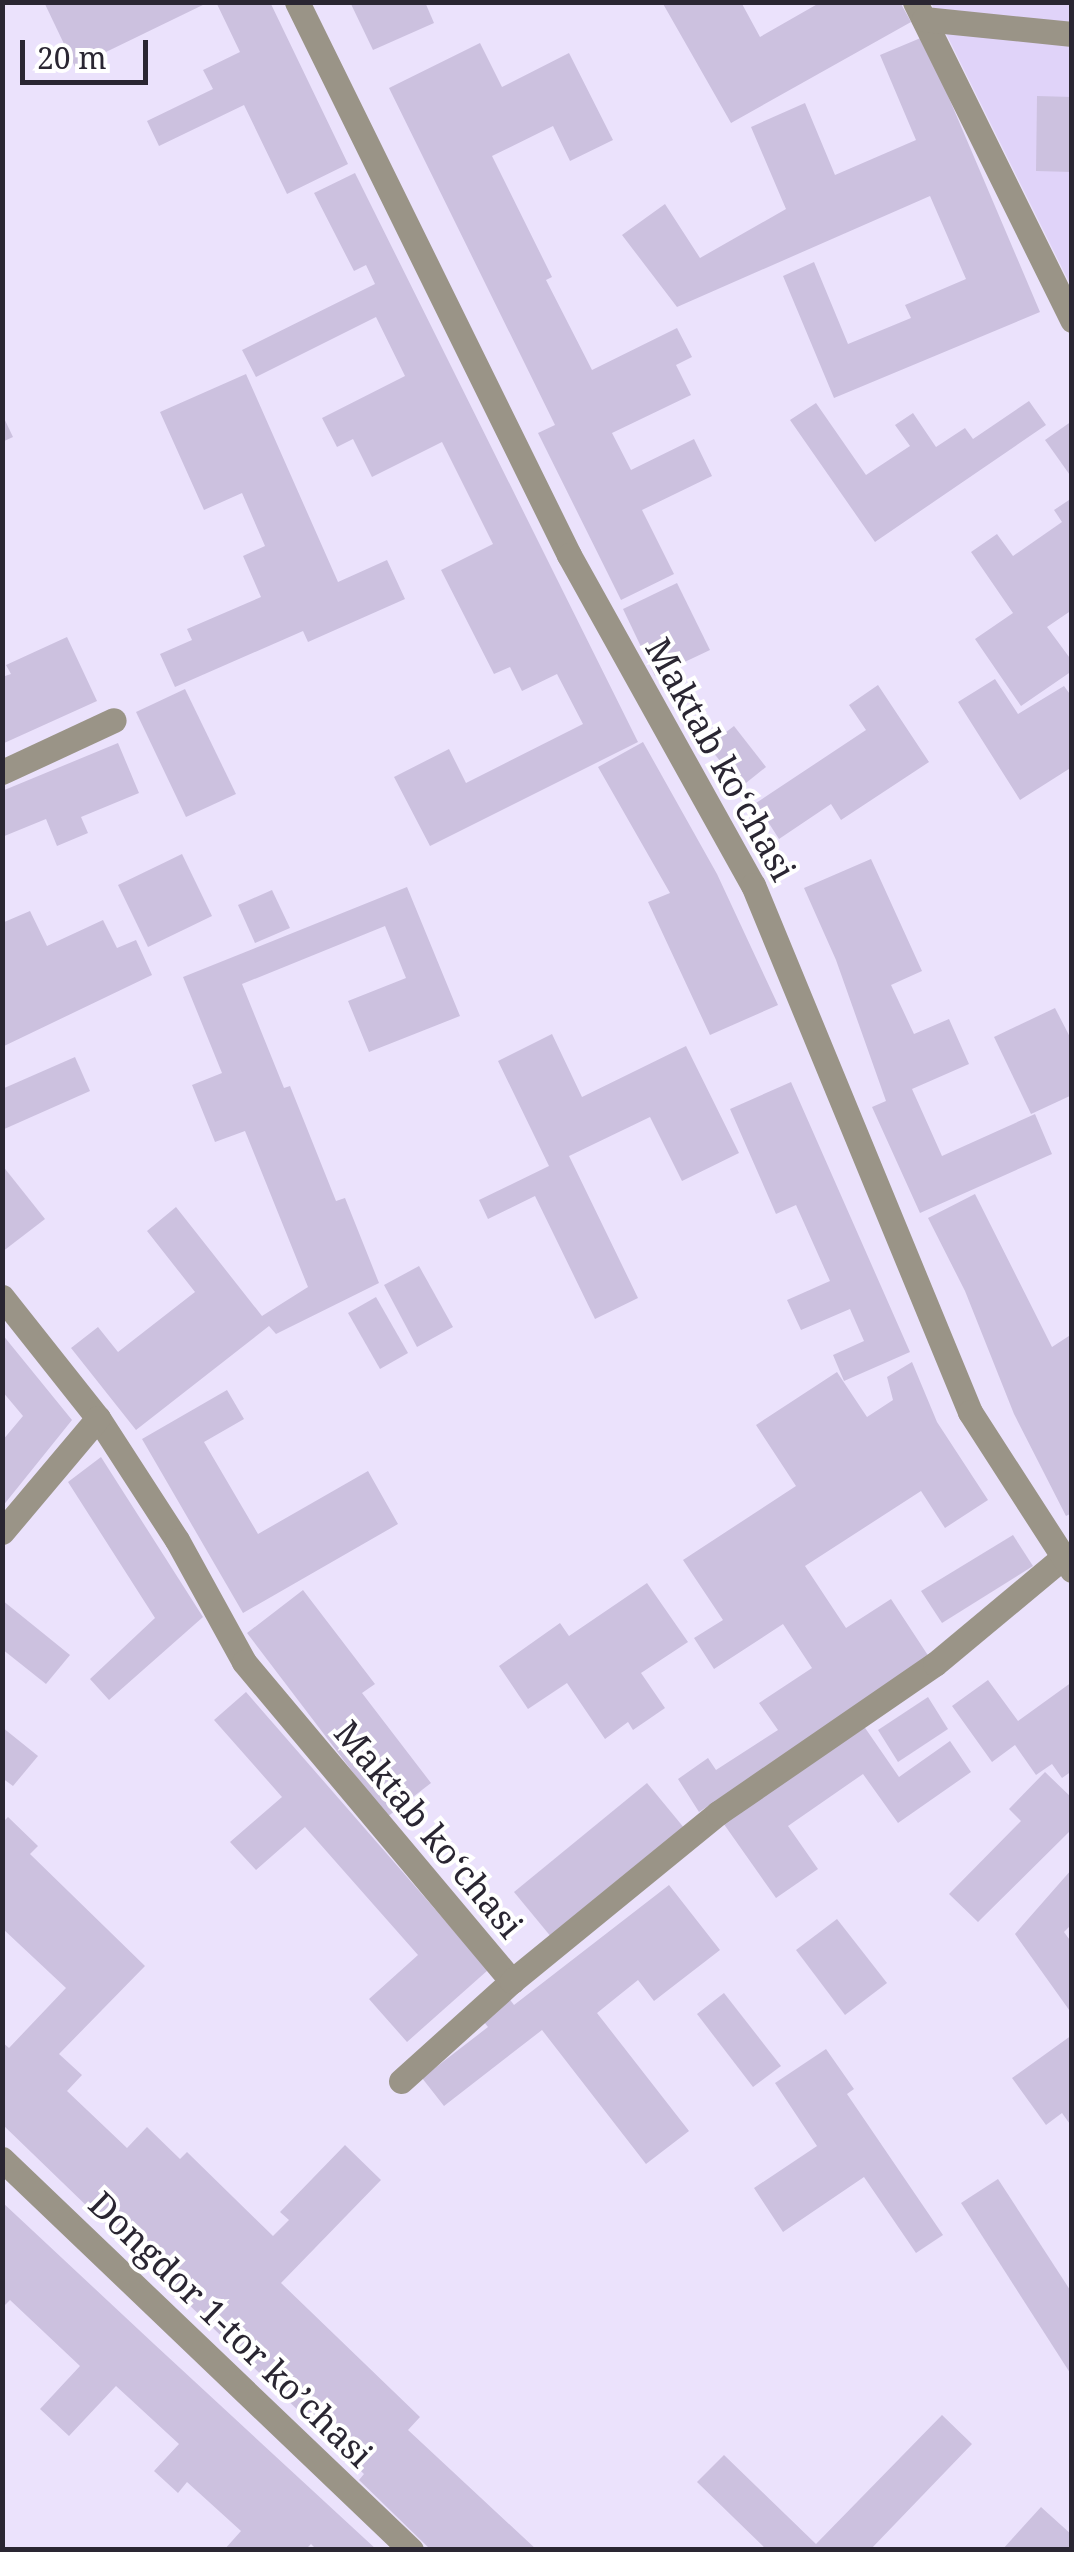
<!DOCTYPE html>
<meta charset="utf-8">
<style>
body{margin:0}
#map{position:relative;width:1074px;height:2552px;overflow:hidden;background:#ebe2fc;font-family:"Noto Serif",serif}
div>[style]{position:absolute}
.built>*{inset:0;background:#e0d3f9}
.building>*{inset:0;background:#ccc1df}
.service>*{height:25px;margin:-12.5px;padding:0 12.5px;transform-origin:12.5px;border-radius:12.5px;background:#9a9487}
.minor>*{height:25px;margin:-12.5px;padding:0 12.5px;transform-origin:12.5px;border-radius:12.5px;background:#9a9487}
.tertiary>*{height:25px;margin:-12.5px;padding:0 12.5px;transform-origin:12.5px;border-radius:12.5px;background:#9a9487}
span{translate:-50% -50%;white-space:nowrap;text-align:center;line-height:1.15;-webkit-text-stroke:8px #fff;paint-order:stroke}
.street-label{font-size:35px;color:#2a2632}
.frame{position:absolute;inset:0;border:5px solid #2a2632;pointer-events:none}
.scale{position:absolute;left:20px;top:40px;width:128px;height:45px;box-sizing:border-box;border:5px solid #2a2632;border-top:0;padding-left:12px;font-size:30px;line-height:35px;white-space:nowrap;color:#2a2632;-webkit-text-stroke:8px #fff;paint-order:stroke}
</style>
<div id="map">
<div class="built">
<div style="clip-path:polygon(931px 3px,1071px 3px,1071px 286px)"></div>
</div>
<div class="building">
<div style="clip-path:polygon(44px 2px,209px 2px,75px 67px)"></div>
<div style="clip-path:polygon(216px 2px,270px 2px,348px 164px,287px 194px,244px 105px,159px 146px,147px 121px,213px 89px,203px 70px,240px 52px)"></div>
<div style="clip-path:polygon(350px 2px,425px 2px,434px 23px,373px 50px)"></div>
<div style="clip-path:polygon(662px 2px,741px 2px,760px 37px,821px 2px,900px 2px,911px 22px,731px 123px)"></div>
<div style="clip-path:polygon(923px 37px,1040px 312px,834px 398px,783px 276px,814px 262px,848px 344px,911px 318px,905px 305px,966px 279px,930px 196px,677px 307px,622px 235px,665px 204px,700px 258px,786px 209px,751px 127px,805px 103px,835px 175px,916px 140px,880px 55px)"></div>
<div style="clip-path:polygon(480px 43px,502px 87px,569px 53px,613px 140px,570px 161px,553px 126px,492px 156px,552px 277px,546px 280px,592px 370px,677px 328px,692px 357px,676px 365px,691px 395px,612px 433px,631px 470px,694px 439px,712px 476px,642px 510px,674px 574px,621px 600px,538px 433px,555px 425px,389px 88px)"></div>
<div style="clip-path:polygon(1037px 96px,1072px 97px,1072px 172px,1036px 171px)"></div>
<div style="clip-path:polygon(355px 173px,638px 742px,430px 846px,394px 777px,449px 749px,466px 783px,583px 724px,557px 674px,522px 691px,510px 667px,494px 674px,441px 570px,493px 544px,442px 442px,372px 477px,353px 439px,337px 447px,322px 418px,405px 376px,376px 317px,256px 377px,242px 350px,375px 284px,366px 265px,354px 271px,314px 193px)"></div>
<div style="clip-path:polygon(246px 374px,338px 582px,387px 560px,405px 599px,308px 642px,303px 631px,175px 687px,160px 654px,192px 640px,187px 629px,261px 597px,243px 556px,265px 546px,242px 493px,204px 510px,160px 412px)"></div>
<div style="clip-path:polygon(1029px 401px,1046px 425px,875px 542px,790px 420px,816px 403px,866px 475px,910px 446px,895px 425px,913px 413px,936px 447px,965px 428px,973px 439px)"></div>
<div style="clip-path:polygon(2px 414px,13px 437px,2px 442px)"></div>
<div style="clip-path:polygon(1072px 421px,1072px 478px,1045px 440px)"></div>
<div style="clip-path:polygon(1072px 498px,1072px 610px,1047px 627px,1072px 661px,1072px 671px,1021px 706px,975px 639px,1013px 613px,971px 552px,997px 534px,1013px 556px,1062px 522px,1054px 510px)"></div>
<div style="clip-path:polygon(677px 583px,710px 650px,655px 676px,623px 609px)"></div>
<div style="clip-path:polygon(67px 637px,97px 701px,2px 744px,2px 677px,11px 674px,6px 665px)"></div>
<div style="clip-path:polygon(995px 679px,1018px 714px,1064px 686px,1072px 697px,1072px 767px,1020px 800px,958px 702px)"></div>
<div style="clip-path:polygon(878px 685px,929px 762px,841px 820px,831px 804px,779px 839px,756px 803px,866px 730px,849px 705px)"></div>
<div style="clip-path:polygon(185px 689px,236px 794px,186px 817px,136px 712px)"></div>
<div style="clip-path:polygon(734px 726px,766px 767px,741px 787px,708px 746px)"></div>
<div style="clip-path:polygon(643px 742px,717px 874px,778px 1005px,710px 1035px,648px 902px,670px 893px,598px 767px)"></div>
<div style="clip-path:polygon(118px 743px,139px 793px,81px 817px,88px 833px,57px 846px,46px 819px,2px 837px,2px 791px)"></div>
<div style="clip-path:polygon(182px 854px,212px 916px,148px 947px,118px 885px)"></div>
<div style="clip-path:polygon(871px 859px,922px 971px,891px 985px,914px 1034px,949px 1019px,969px 1064px,912px 1089px,942px 1156px,1035px 1114px,1052px 1154px,920px 1213px,872px 1107px,886px 1101px,836px 960px,804px 888px)"></div>
<div style="clip-path:polygon(407px 887px,460px 1016px,369px 1052px,348px 1001px,406px 978px,385px 926px,242px 984px,284px 1088px,290px 1086px,336px 1201px,345px 1198px,379px 1283px,276px 1334px,269px 1326px,136px 1430px,71px 1348px,98px 1327px,118px 1352px,195px 1292px,147px 1231px,176px 1207px,262px 1316px,308px 1287px,245px 1131px,215px 1142px,192px 1085px,222px 1073px,183px 977px)"></div>
<div style="clip-path:polygon(272px 890px,290px 928px,255px 943px,238px 905px)"></div>
<div style="clip-path:polygon(30px 911px,47px 946px,103px 920px,117px 948px,136px 940px,152px 975px,2px 1047px,2px 923px)"></div>
<div style="clip-path:polygon(1055px 1008px,1072px 1041px,1072px 1095px,1031px 1114px,994px 1037px)"></div>
<div style="clip-path:polygon(552px 1034px,582px 1097px,686px 1046px,739px 1153px,682px 1181px,650px 1117px,569px 1156px,638px 1298px,595px 1319px,535px 1196px,488px 1219px,479px 1200px,549px 1166px,498px 1061px)"></div>
<div style="clip-path:polygon(75px 1057px,90px 1091px,2px 1130px,2px 1089px)"></div>
<div style="clip-path:polygon(791px 1082px,910px 1352px,844px 1381px,833px 1355px,864px 1341px,850px 1309px,801px 1330px,787px 1300px,830px 1281px,796px 1205px,776px 1214px,730px 1109px)"></div>
<div style="clip-path:polygon(2px 1165px,45px 1219px,2px 1252px)"></div>
<div style="clip-path:polygon(975px 1194px,1052px 1347px,1072px 1334px,1072px 1513px,1066px 1516px,1014px 1414px,965px 1291px,928px 1218px)"></div>
<div style="clip-path:polygon(419px 1266px,453px 1327px,417px 1347px,384px 1285px)"></div>
<div style="clip-path:polygon(376px 1297px,408px 1353px,380px 1369px,348px 1313px)"></div>
<div style="clip-path:polygon(2px 1334px,72px 1420px,2px 1507px,2px 1441px,23px 1416px,2px 1391px)"></div>
<div style="clip-path:polygon(912px 1362px,937px 1422px,988px 1500px,945px 1528px,921px 1491px,805px 1566px,846px 1628px,891px 1599px,931px 1660px,699px 1812px,678px 1779px,708px 1758px,716px 1770px,778px 1730px,759px 1703px,812px 1668px,783px 1624px,714px 1669px,694px 1638px,723px 1620px,683px 1560px,796px 1486px,756px 1425px,837px 1372px,867px 1417px,893px 1400px,887px 1377px)"></div>
<div style="clip-path:polygon(227px 1390px,244px 1419px,204px 1442px,258px 1534px,368px 1471px,398px 1524px,243px 1613px,142px 1439px)"></div>
<div style="clip-path:polygon(101px 1457px,203px 1617px,109px 1700px,90px 1679px,155px 1618px,68px 1482px)"></div>
<div style="clip-path:polygon(1013px 1535px,1033px 1566px,942px 1623px,921px 1591px)"></div>
<div style="clip-path:polygon(647px 1583px,688px 1642px,641px 1673px,665px 1708px,633px 1730px,628px 1722px,605px 1739px,567px 1683px,528px 1709px,499px 1666px,560px 1623px,569px 1636px)"></div>
<div style="clip-path:polygon(303px 1590px,375px 1684px,362px 1693px,431px 1783px,387px 1817px,247px 1633px)"></div>
<div style="clip-path:polygon(2px 1600px,70px 1655px,46px 1684px,2px 1649px)"></div>
<div style="clip-path:polygon(988px 1680px,1018px 1721px,1072px 1682px,1072px 1771px,1062px 1778px,1052px 1764px,1036px 1775px,1015px 1745px,992px 1762px,952px 1706px)"></div>
<div style="clip-path:polygon(246px 1692px,488px 1970px,407px 2042px,369px 1999px,418px 1955px,305px 1827px,256px 1870px,230px 1842px,282px 1797px,214px 1720px)"></div>
<div style="clip-path:polygon(928px 1697px,948px 1729px,898px 1762px,878px 1730px)"></div>
<div style="clip-path:polygon(861px 1722px,899px 1777px,950px 1741px,971px 1772px,898px 1823px,863px 1774px,788px 1826px,818px 1869px,776px 1898px,721px 1820px)"></div>
<div style="clip-path:polygon(2px 1727px,38px 1756px,13px 1786px,2px 1778px)"></div>
<div style="clip-path:polygon(1045px 1772px,1072px 1798px,1072px 1829px,978px 1922px,949px 1894px,1021px 1821px,1009px 1809px)"></div>
<div style="clip-path:polygon(647px 1783px,685px 1829px,552px 1938px,514px 1892px)"></div>
<div style="clip-path:polygon(8px 1817px,38px 1846px,30px 1854px,145px 1966px,59px 2054px,82px 2075px,67px 2091px,127px 2148px,147px 2127px,180px 2159px,187px 2152px,273px 2236px,289px 2220px,280px 2212px,345px 2145px,381px 2180px,281px 2283px,420px 2417px,408px 2430px,537px 2550px,431px 2550px,359px 2480px,364px 2474px,2px 2124px,2px 2042px,9px 2048px,66px 1988px,2px 1928px,2px 1823px)"></div>
<div style="clip-path:polygon(1072px 1869px,1072px 1924px,1064px 1932px,1072px 1943px,1072px 2014px,1015px 1934px)"></div>
<div style="clip-path:polygon(669px 1885px,720px 1950px,654px 2001px,638px 1980px,597px 2013px,689px 2131px,646px 2164px,542px 2030px,444px 2106px,422px 2078px,488px 2027px,481px 2018px,508px 1997px,514px 2005px)"></div>
<div style="clip-path:polygon(837px 1919px,887px 1983px,845px 2015px,796px 1950px)"></div>
<div style="clip-path:polygon(724px 1993px,781px 2066px,753px 2087px,697px 2014px)"></div>
<div style="clip-path:polygon(1072px 2035px,1072px 2127px,1062px 2113px,1046px 2125px,1012px 2078px)"></div>
<div style="clip-path:polygon(826px 2049px,854px 2089px,847px 2094px,943px 2235px,916px 2253px,864px 2177px,783px 2232px,754px 2188px,817px 2146px,775px 2083px)"></div>
<div style="clip-path:polygon(998px 2179px,1072px 2293px,1072px 2376px,961px 2203px)"></div>
<div style="clip-path:polygon(2px 2202px,154px 2344px,377px 2550px,317px 2550px,311px 2544px,305px 2550px,224px 2550px,241px 2531px,187px 2482px,178px 2493px,154px 2471px,179px 2444px,116px 2386px,69px 2436px,40px 2409px,80px 2366px,10px 2300px,2px 2308px)"></div>
<div style="clip-path:polygon(942px 2415px,972px 2444px,870px 2550px,767px 2550px,697px 2482px,724px 2455px,816px 2544px)"></div>
<div style="clip-path:polygon(1041px 2507px,1072px 2535px,1072px 2550px,1002px 2550px)"></div>
</div>
<div class="service">
<div style="left:2px;top:772px;width:123px;rotate:-24.9deg"></div>
<div style="left:401px;top:2081px;width:149px;rotate:-42deg"></div>
</div>
<div class="minor">
<div style="left:915px;top:2px;width:355px;rotate:63.7deg"></div>
<div style="left:924px;top:19px;width:149px;rotate:5.8deg"></div>
<div style="left:2px;top:1297px;width:154px;rotate:51.6deg"></div>
<div style="left:98px;top:1418px;width:145px;rotate:57.1deg"></div>
<div style="left:177px;top:1540px;width:139px;rotate:61.2deg"></div>
<div style="left:244px;top:1662px;width:417px;rotate:50deg"></div>
<div style="left:512px;top:1981px;width:266px;rotate:-39.2deg"></div>
<div style="left:718px;top:1813px;width:263px;rotate:-34.5deg"></div>
<div style="left:935px;top:1664px;width:165px;rotate:-39.8deg"></div>
<div style="left:2px;top:1532px;width:149px;rotate:-49.9deg"></div>
<div style="left:2px;top:2159px;width:566px;rotate:43.71deg"></div>
</div>
<div class="tertiary">
<div style="left:297px;top:2px;width:616px;rotate:63.81deg"></div>
<div style="left:569px;top:555px;width:378px;rotate:60.9deg"></div>
<div style="left:753px;top:885px;width:570px;rotate:67.62deg"></div>
<div style="left:970px;top:1412px;width:188px;rotate:57.2deg"></div>
</div>
<div class="street-label">
<span style="left:721px;top:759px;rotate:61deg">Maktab koʻchasi</span>
<span style="left:429px;top:1829px;rotate:50deg">Maktab koʻchasi</span>
<span style="left:231px;top:2329px;rotate:44deg">Dongdor 1-tor koʼchasi</span>
</div>
<div class="frame"></div>
<div class="scale">20 m</div>
</div>
